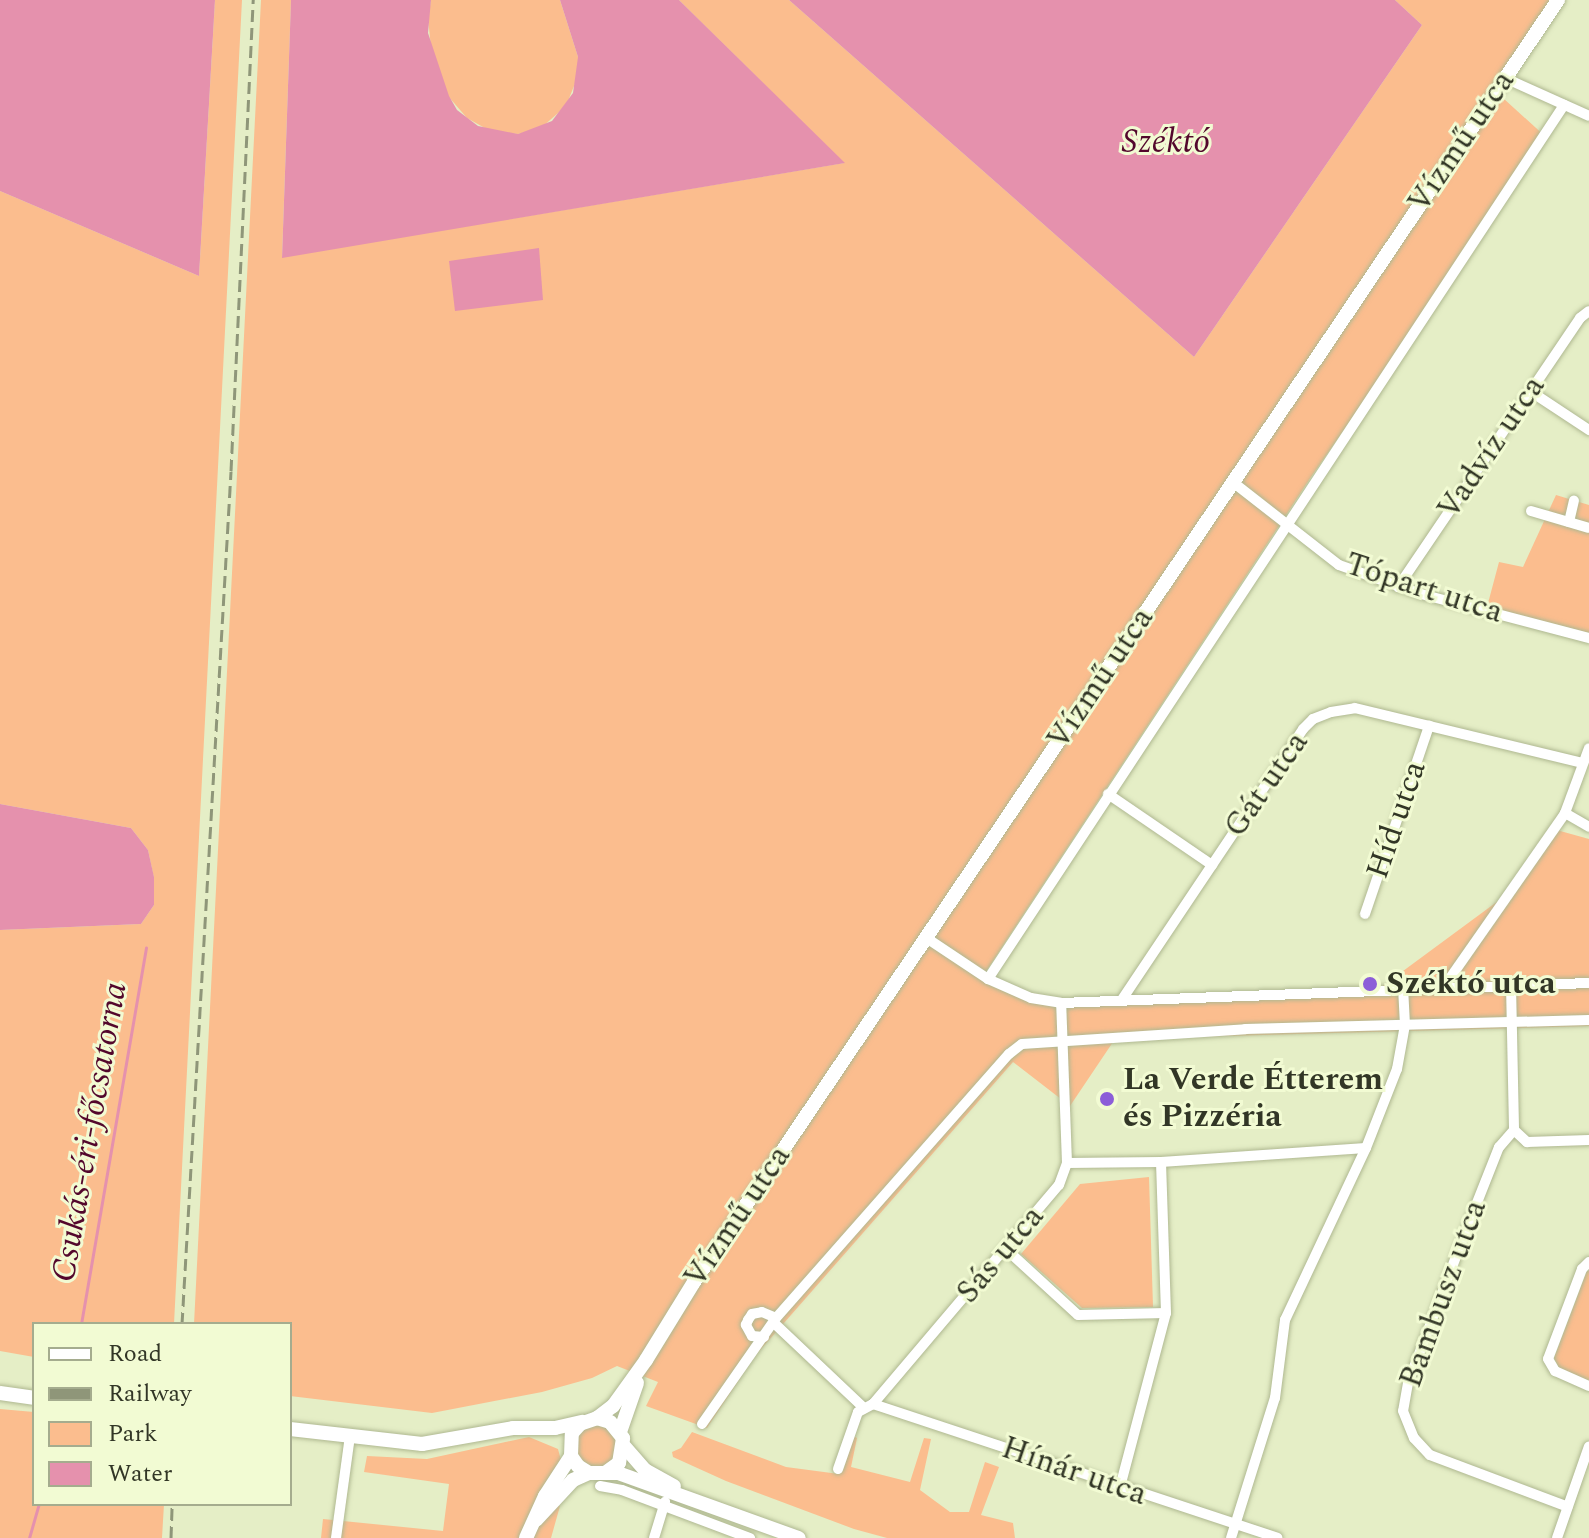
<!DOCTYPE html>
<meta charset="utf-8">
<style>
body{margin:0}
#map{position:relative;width:1589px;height:1538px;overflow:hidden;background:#e5eec6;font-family:Spectral,serif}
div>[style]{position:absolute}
.green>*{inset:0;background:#fbbd8e}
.round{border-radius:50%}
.water>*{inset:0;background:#e591ad}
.stream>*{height:3px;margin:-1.5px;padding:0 1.5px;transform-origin:1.5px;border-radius:1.5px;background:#e591ad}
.roads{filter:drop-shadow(0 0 2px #afb891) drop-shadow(0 0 2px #afb891)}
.street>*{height:10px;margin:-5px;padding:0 5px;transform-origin:5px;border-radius:5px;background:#fff}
.secondary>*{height:14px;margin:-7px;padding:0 7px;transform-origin:7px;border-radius:7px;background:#fff}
.rail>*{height:3px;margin-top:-1.5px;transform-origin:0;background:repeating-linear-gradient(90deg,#8f9679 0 12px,transparent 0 18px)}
.dots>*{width:22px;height:22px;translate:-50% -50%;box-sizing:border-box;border:4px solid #f2fbd3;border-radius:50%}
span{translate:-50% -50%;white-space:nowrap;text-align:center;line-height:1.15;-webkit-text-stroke:6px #f2fbd3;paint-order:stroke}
.street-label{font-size:32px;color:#323626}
.poi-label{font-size:32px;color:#323626;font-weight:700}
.left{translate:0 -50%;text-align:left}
.water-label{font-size:34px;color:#53072c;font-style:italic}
.legend{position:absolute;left:32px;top:1322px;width:260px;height:184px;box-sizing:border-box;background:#f2fbd3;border:2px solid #a5ac8e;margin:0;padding:10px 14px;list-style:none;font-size:24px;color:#323626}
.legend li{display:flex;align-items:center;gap:16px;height:40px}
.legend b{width:40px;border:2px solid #a5ac8e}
</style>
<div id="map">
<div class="green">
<div style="clip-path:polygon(215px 0,242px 0,174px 1324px,34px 1324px,34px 1357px,0 1351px,0 930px,141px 924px,154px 905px,154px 878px,148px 850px,131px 828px,0 804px,0 191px,199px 276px)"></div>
<div style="clip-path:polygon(261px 0,291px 0,282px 257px,844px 163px,679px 0,789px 0,1194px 357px,1422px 25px,1395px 0,1552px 0,1492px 88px,1547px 138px,1311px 477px,985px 973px,1028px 992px,1058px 999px,1380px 988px,1498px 901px,1553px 829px,1589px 839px,1589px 1026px,1115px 1039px,1070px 1106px,1013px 1062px,755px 1356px,707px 1428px,646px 1406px,658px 1382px,617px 1366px,592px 1378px,542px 1392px,432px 1413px,290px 1396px,290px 1324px,194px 1324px)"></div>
<div style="clip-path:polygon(431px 0,560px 0,578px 57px,578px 76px,566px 106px,541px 128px,518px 134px,492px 132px,467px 118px,448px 96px,431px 48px,428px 18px)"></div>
<div style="clip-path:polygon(1556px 495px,1589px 505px,1589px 633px,1487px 607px,1499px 562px,1523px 567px)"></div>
<div style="clip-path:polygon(1149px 1177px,1153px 1307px,1082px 1308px,1021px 1254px,1080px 1184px)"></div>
<div style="clip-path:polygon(1587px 1271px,1589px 1271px,1589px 1381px,1560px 1370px,1554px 1358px)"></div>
<div style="clip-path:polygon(0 1409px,34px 1412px,34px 1504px,164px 1504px,162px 1538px,0 1538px)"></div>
<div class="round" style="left:575px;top:1425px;width:42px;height:42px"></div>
<div style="clip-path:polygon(692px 1432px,786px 1467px,839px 1474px,852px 1435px,857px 1438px,851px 1467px,910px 1482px,924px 1438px,931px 1439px,920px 1490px,950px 1512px,969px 1512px,985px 1462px,999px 1467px,981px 1515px,1013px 1523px,1015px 1538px,887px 1538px,854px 1529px,726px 1481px,673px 1457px,672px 1452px,681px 1448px)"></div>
<div style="clip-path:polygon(529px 1437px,558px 1449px,562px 1464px,543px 1504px,560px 1506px,551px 1538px,321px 1538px,323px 1519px,443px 1531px,449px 1484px,364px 1472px,367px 1456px,427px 1459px)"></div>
</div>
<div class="water">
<div style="clip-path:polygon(0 0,215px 0,199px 276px,0 191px)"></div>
<div style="clip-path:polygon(291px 0,431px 0,428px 33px,449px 96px,457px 110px,478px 126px,518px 134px,552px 121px,573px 93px,578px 57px,560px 0,679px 0,845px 163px,282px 258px)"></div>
<div style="clip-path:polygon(789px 0,1395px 0,1422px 25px,1194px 357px)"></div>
<div style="clip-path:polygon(539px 248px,543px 300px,455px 311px,449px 261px)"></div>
<div style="clip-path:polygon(0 804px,131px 828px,148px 850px,154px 877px,154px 905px,141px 924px,0 930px)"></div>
</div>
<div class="stream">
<div style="left:81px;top:1324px;width:382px;rotate:-80.2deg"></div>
<div style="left:29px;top:1538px;width:35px;rotate:-74deg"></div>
</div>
<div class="roads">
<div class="street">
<div style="left:1505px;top:78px;width:92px;rotate:24.3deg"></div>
<div style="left:1530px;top:391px;width:71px;rotate:33.5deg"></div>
<div style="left:1234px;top:483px;width:133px;rotate:38deg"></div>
<div style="left:1339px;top:565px;width:87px;rotate:19.5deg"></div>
<div style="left:1421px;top:594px;width:174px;rotate:14.7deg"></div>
<div style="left:1531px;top:511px;width:60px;rotate:16.3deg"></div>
<div style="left:1569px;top:522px;width:22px;rotate:-77deg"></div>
<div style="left:1398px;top:587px;width:325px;rotate:-55.9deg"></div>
<div style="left:1580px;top:318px;width:11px;rotate:-38deg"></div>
<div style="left:1108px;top:794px;width:126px;rotate:34.3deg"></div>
<div style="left:1565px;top:813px;width:28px;rotate:30deg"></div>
<div style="left:1365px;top:914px;width:199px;rotate:-71.2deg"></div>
<div style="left:925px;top:937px;width:76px;rotate:33.7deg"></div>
<div style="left:988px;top:979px;width:47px;rotate:23.8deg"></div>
<div style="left:1031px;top:998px;width:30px;rotate:9deg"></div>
<div style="left:1061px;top:1003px;width:528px;rotate:-2.17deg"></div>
<div style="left:988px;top:979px;width:1047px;rotate:-56.61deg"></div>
<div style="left:1511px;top:985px;width:145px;rotate:88.8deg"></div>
<div style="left:1514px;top:1130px;width:23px;rotate:131deg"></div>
<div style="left:1499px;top:1147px;width:92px;rotate:111.6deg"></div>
<div style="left:1465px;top:1233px;width:160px;rotate:110.8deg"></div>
<div style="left:1408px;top:1383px;width:28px;rotate:100deg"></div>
<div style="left:1403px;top:1411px;width:29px;rotate:68deg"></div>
<div style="left:1414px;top:1438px;width:23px;rotate:47deg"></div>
<div style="left:1430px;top:1455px;width:147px;rotate:20.6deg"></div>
<div style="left:1447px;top:988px;width:7px;rotate:-82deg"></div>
<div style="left:1448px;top:981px;width:205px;rotate:-55.1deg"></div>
<div style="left:1565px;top:813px;width:69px;rotate:-69.7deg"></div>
<div style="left:1121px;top:1001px;width:327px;rotate:-56.2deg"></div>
<div style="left:1303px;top:729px;width:14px;rotate:-45deg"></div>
<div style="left:1313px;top:719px;width:19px;rotate:-21deg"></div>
<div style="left:1331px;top:712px;width:24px;rotate:-9deg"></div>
<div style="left:1355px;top:708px;width:234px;rotate:13.6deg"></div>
<div style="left:1514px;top:1130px;width:18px;rotate:43deg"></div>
<div style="left:1527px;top:1142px;width:62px;rotate:-1.8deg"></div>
<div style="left:1067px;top:1163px;width:94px;rotate:-0.6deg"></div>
<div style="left:1161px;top:1162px;width:205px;rotate:-3.9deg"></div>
<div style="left:1007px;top:1250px;width:96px;rotate:42.5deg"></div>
<div style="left:1078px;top:1315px;width:88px;rotate:-1.3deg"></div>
<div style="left:1589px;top:1262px;width:10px;rotate:135deg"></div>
<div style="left:1582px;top:1269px;width:96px;rotate:110.7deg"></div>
<div style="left:1548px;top:1359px;width:14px;rotate:60deg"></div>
<div style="left:1555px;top:1371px;width:37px;rotate:24deg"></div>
<div style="left:774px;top:1323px;width:124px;rotate:43.4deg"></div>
<div style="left:764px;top:1337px;width:12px;rotate:-175deg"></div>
<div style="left:752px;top:1336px;width:13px;rotate:-119deg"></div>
<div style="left:746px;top:1325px;width:5px;rotate:-68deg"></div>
<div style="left:748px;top:1320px;width:7px;rotate:-56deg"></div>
<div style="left:752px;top:1314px;width:10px;rotate:-11deg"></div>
<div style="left:762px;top:1312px;width:15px;rotate:23deg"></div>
<div style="left:873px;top:1404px;width:426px;rotate:18.3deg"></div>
<div style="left:702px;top:1424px;width:129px;rotate:-55.1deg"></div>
<div style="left:776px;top:1318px;width:352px;rotate:-48.6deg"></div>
<div style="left:1009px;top:1054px;width:16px;rotate:-38deg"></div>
<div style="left:1022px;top:1044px;width:224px;rotate:-3.8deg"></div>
<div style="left:1245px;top:1029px;width:344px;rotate:-1.5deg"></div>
<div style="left:838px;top:1469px;width:60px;rotate:-70.7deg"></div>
<div style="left:858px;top:1412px;width:17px;rotate:-28deg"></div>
<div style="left:873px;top:1404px;width:287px;rotate:-49.7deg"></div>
<div style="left:1059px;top:1185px;width:23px;rotate:-70deg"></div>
<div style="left:1067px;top:1163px;width:160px;rotate:-92.1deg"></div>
<div style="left:600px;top:1486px;width:22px;rotate:10deg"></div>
<div style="left:622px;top:1490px;width:137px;rotate:20.6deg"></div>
<div style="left:1120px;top:1487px;width:180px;rotate:-75.2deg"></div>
<div style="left:1166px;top:1313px;width:151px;rotate:-91.9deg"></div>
<div style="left:336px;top:1538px;width:103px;rotate:-82.2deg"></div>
<div style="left:654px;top:1538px;width:38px;rotate:-73deg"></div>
<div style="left:1231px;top:1538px;width:147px;rotate:-72.6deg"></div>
<div style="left:1275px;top:1398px;width:79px;rotate:-82.7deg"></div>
<div style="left:1285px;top:1320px;width:190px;rotate:-64.8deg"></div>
<div style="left:1366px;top:1148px;width:85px;rotate:-68.6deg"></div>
<div style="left:1397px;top:1069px;width:45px;rotate:-79.7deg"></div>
<div style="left:1405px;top:1025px;width:35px;rotate:-93deg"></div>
<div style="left:1557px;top:1538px;width:97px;rotate:-70.8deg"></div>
</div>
<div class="secondary">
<div style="left:0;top:1393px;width:34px;rotate:8deg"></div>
<div style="left:597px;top:1418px;width:14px;rotate:17deg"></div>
<div style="left:610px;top:1422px;width:21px;rotate:51deg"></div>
<div style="left:623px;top:1438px;width:25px;rotate:99deg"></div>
<div style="left:619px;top:1463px;width:17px;rotate:144deg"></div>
<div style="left:290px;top:1429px;width:133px;rotate:6.5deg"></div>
<div style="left:422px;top:1444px;width:92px;rotate:-10deg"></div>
<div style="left:513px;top:1428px;width:42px"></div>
<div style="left:555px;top:1428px;width:28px;rotate:-13deg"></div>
<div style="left:620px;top:1432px;width:52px;rotate:-70.9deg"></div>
<div style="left:624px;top:1446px;width:32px;rotate:49deg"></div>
<div style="left:645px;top:1470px;width:33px;rotate:29deg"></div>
<div style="left:589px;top:1473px;width:13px;rotate:-148deg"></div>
<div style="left:578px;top:1466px;width:12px;rotate:-125deg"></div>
<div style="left:571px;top:1456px;width:23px;rotate:-88deg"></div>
<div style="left:572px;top:1433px;width:12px;rotate:-48deg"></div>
<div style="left:580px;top:1424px;width:18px;rotate:-19deg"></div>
<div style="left:597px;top:1418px;width:20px;rotate:-37deg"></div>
<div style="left:613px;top:1406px;width:57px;rotate:-54.3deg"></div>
<div style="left:646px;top:1360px;width:92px;rotate:-58.4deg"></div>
<div style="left:694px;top:1282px;width:1546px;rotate:-56.02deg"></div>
<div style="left:536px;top:1520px;width:54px;rotate:-47.2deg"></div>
<div style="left:573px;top:1480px;width:17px;rotate:-24deg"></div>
<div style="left:589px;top:1473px;width:29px"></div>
<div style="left:618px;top:1473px;width:192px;rotate:19.8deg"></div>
<div style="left:526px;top:1538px;width:46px;rotate:-65.7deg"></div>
<div style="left:545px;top:1496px;width:48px;rotate:-57deg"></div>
</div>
</div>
<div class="rail">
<div style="left:182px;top:1324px;width:854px;rotate:-86.71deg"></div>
<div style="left:231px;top:471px;width:472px;rotate:-87.3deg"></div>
<div style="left:171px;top:1538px;width:34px;rotate:-88deg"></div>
</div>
<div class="dots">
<div style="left:1370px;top:984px;background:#8c5ed8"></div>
<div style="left:1107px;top:1099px;background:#8c5ed8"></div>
</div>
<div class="street-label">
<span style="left:1462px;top:142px;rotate:-56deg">Vízmű utca</span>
<span style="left:1492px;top:448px;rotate:-56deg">Vadvíz utca</span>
<span style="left:1424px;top:589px;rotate:18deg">Tópart utca</span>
<span style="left:1101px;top:679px;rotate:-56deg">Vízmű utca</span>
<span style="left:1267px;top:785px;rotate:-55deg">Gát utca</span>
<span style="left:1397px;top:820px;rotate:-71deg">Híd utca</span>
<span style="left:738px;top:1217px;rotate:-56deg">Vízmű utca</span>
<span style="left:1001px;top:1255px;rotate:-50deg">Sás utca</span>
<span style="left:1444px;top:1294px;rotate:-70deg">Bambusz utca</span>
<span style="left:1074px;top:1472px;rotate:19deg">Hínár utca</span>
</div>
<div class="poi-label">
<span class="left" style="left:1386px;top:984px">Széktó utca</span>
<span class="left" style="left:1123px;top:1099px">La Verde Étterem<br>és Pizzéria</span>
</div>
<div class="water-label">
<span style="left:1166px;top:143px">Széktó</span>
<span style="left:90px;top:1132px;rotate:-80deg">Csukás-éri-főcsatorna</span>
</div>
<ul class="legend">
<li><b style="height:10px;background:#fff"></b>Road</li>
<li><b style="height:10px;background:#8f9679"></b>Railway</li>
<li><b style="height:22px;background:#fbbd8e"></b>Park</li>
<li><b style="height:22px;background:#e591ad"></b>Water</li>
</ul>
</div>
